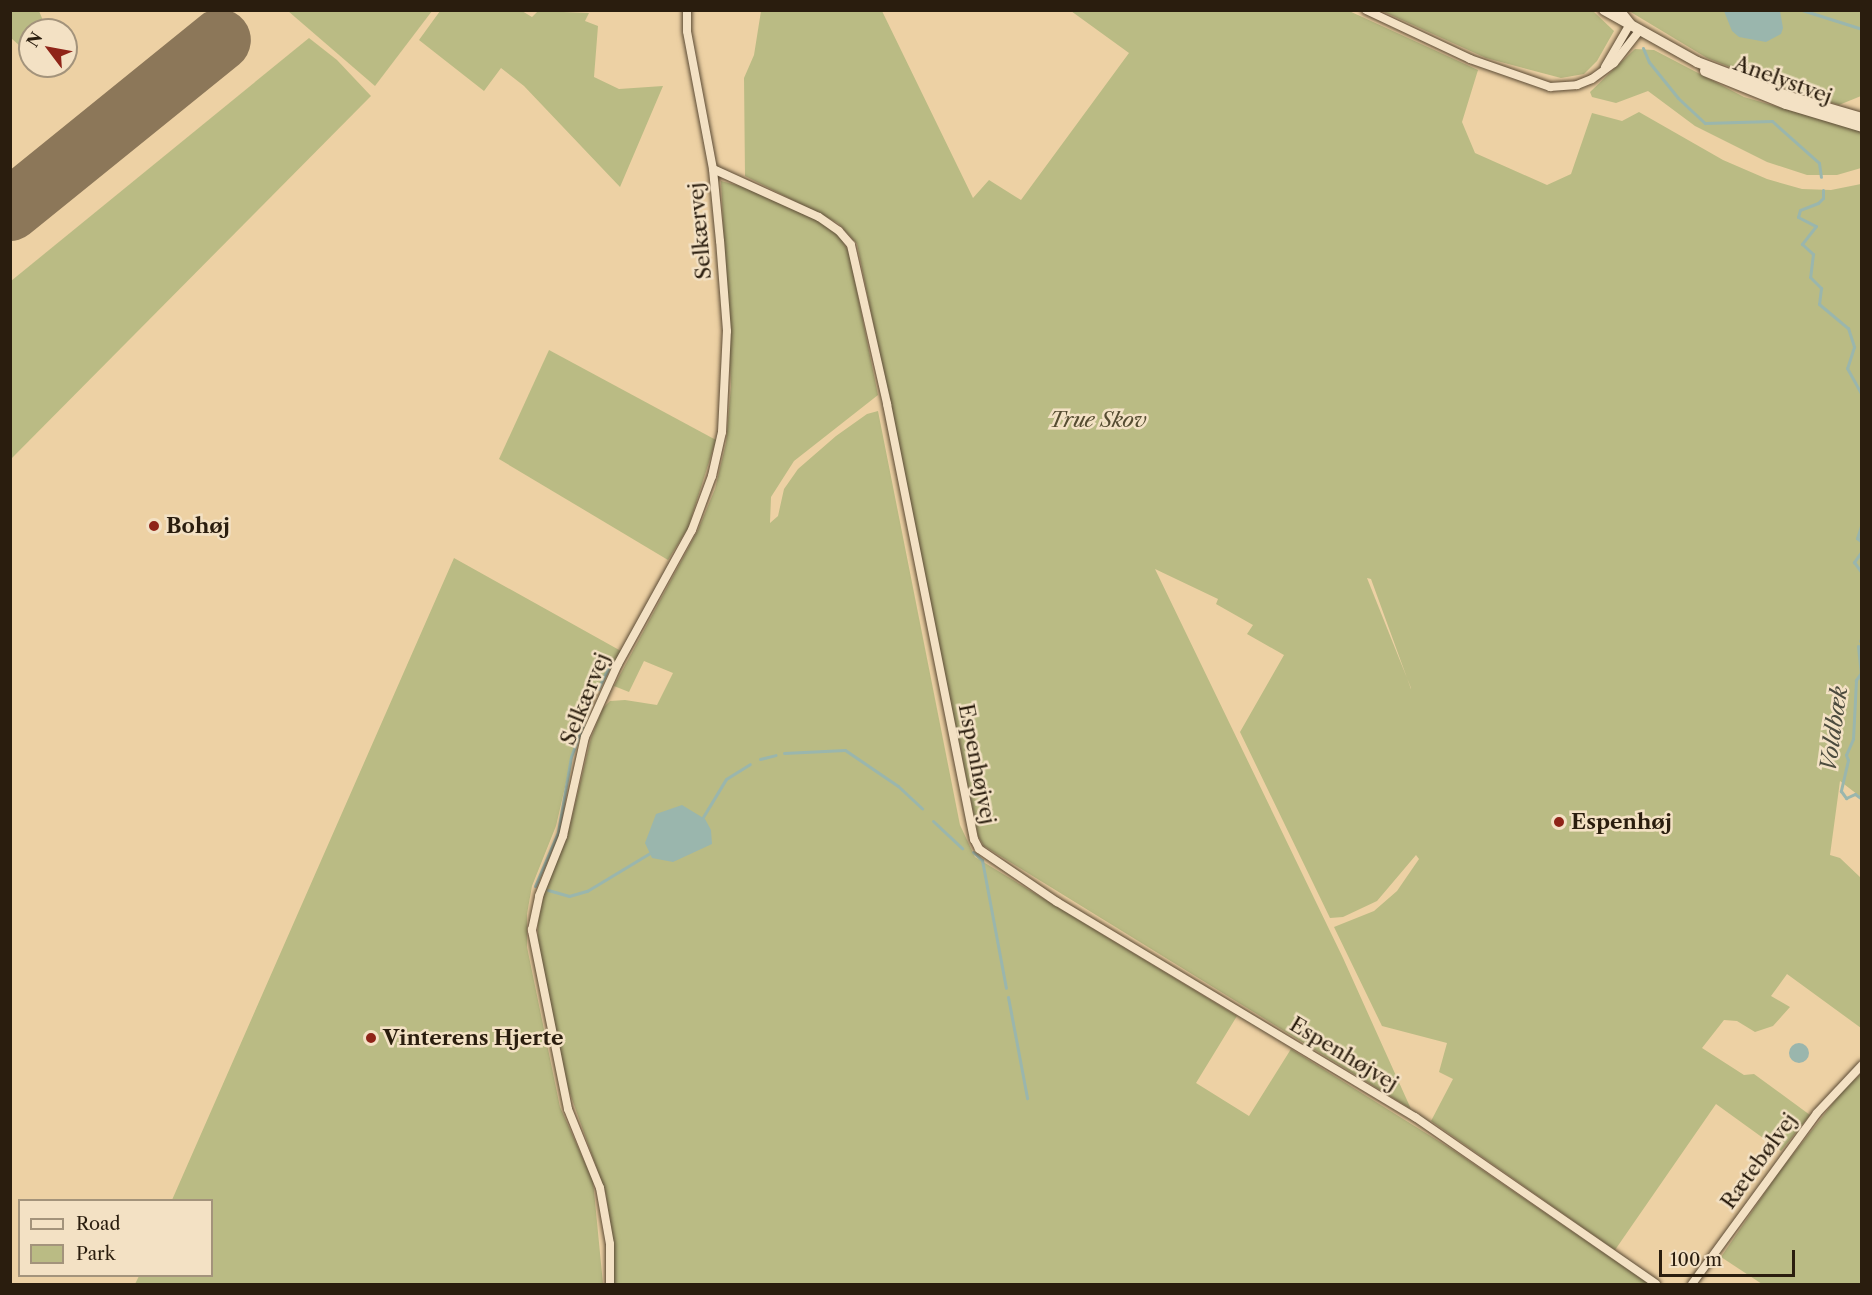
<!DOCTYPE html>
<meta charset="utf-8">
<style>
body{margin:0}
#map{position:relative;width:1872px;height:1295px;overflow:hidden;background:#edd1a4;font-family:"Libre Caslon Text",serif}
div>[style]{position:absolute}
.green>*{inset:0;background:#babb84}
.water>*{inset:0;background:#9ab6ad}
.round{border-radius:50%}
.stream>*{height:3px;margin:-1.5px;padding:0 1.5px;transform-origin:1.5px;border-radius:1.5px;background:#9ab6ad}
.runway>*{height:62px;margin:-31px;padding:0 31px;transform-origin:31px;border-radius:31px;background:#8c7759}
.roads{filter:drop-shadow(0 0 2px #5b4a34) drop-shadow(0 0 2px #5b4a34)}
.minor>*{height:8px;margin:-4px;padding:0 4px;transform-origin:4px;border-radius:4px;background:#f3e1c4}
.tertiary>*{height:10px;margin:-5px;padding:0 5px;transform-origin:5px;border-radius:5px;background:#f3e1c4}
.dots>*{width:16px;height:16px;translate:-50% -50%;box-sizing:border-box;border:3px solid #f3e1c4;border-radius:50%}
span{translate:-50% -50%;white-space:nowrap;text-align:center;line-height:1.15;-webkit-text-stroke:5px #f3e1c4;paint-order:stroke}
.street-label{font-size:21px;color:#2a1d0e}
.park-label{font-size:21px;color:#554c31;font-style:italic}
.poi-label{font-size:21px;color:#2a1d0e;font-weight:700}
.left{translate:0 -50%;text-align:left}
.water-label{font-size:22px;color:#4c4b3e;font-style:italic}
.frame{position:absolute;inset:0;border:12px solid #2a1d0e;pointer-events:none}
.legend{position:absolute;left:18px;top:1199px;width:195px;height:78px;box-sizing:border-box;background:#f3e1c4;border:2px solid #a3937b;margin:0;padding:8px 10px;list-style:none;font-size:18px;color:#2a1d0e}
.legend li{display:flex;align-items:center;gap:12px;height:30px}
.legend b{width:30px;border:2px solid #a3937b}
.north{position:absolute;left:18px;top:18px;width:60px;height:60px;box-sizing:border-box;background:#f3e1c4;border:2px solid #a3937b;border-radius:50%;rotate:302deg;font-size:16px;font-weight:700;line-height:24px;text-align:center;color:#2a1d0e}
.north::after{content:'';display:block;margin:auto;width:21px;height:27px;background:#8f2418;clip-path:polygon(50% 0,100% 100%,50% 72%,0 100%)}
.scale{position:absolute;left:1659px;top:1250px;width:136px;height:27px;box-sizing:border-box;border:3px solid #2a1d0e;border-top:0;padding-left:8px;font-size:18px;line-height:21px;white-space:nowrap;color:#2a1d0e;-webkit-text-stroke:4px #f3e1c4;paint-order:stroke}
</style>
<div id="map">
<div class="green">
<div style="clip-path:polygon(evenodd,1347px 10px,1478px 70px,1462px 122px,1475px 153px,1547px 185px,1571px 174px,1592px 113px,1622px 121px,1639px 112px,1723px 160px,1767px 179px,1802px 189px,1831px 190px,1861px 184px,1862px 798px,1840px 781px,1830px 855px,1840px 858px,1861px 878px,1861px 1028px,1787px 974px,1771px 996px,1790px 1007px,1773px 1026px,1755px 1032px,1737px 1021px,1724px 1020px,1702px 1048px,1744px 1075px,1754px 1074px,1810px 1115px,1781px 1151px,1716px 1104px,1615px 1250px,1431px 1121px,1453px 1079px,1439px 1072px,1447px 1043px,1382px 1026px,1334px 927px,1374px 911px,1397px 891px,1419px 859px,1416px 855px,1377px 901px,1343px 917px,1330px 918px,1240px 732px,1284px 655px,1247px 634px,1253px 625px,1216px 604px,1218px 599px,1155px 569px,1343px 958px,1411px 1109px,984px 846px,978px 836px,857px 244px,838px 223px,745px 176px,744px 78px,754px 55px,761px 11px,882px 11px,973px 198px,989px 180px,1021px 200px,1129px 53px,1071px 11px,1347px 10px,1367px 578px,1371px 579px,1411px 689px,1411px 688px,1367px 578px)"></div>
<div style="clip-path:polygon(10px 11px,39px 11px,47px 30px,30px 30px,30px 55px,11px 38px)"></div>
<div style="clip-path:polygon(288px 11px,432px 11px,375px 86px)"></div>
<div style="clip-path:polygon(440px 11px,522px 11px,532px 17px,538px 11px,589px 13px,585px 21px,598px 26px,594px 77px,619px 89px,663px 86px,620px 187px,524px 86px,501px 68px,484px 91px,419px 40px)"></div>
<div style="clip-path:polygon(1382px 11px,1593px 11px,1614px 31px,1597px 61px,1584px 74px,1561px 78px,1486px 58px)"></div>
<div style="clip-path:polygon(1629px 11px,1861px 11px,1861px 96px,1839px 105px,1778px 86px,1707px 58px)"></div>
<div style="clip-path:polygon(309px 38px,337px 60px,371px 96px,11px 459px,11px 281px)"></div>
<div style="clip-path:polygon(1635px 49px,1654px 50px,1744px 97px,1861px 131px,1861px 168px,1837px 175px,1807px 175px,1767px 162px,1695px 126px,1648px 91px,1616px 103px,1592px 97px,1590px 92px)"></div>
<div style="clip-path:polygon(721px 181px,744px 187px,825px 224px,838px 234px,849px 252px,878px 395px,794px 461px,771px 497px,770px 523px,778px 516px,784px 489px,798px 469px,836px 436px,867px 414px,878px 411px,960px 825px,975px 857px,1237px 1016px,1196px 1083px,1249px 1116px,1291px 1049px,1453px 1150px,1649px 1284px,612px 1284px,612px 1240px,606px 1194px,568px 1088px,538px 945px,538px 923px,546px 885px,567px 838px,591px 738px,603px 708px,610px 701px,625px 700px,657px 705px,673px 673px,644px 661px,629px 692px,614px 686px,698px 530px,715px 489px,726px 443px,731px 386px)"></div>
<div style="clip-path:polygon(549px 350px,716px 440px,688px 528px,668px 560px,499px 459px)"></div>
<div style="clip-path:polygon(454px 558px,621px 651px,581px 718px,556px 826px,532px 886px,527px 914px,527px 947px,560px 1107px,593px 1181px,603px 1284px,135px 1284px,139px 1276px,212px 1276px,212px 1200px,172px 1200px)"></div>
<div style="clip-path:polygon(1861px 1074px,1861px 1284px,1762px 1284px,1721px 1257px,1777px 1175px,1844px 1089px)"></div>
</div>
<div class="water">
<div style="clip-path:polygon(1724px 11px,1780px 11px,1783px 28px,1781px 34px,1766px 42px,1739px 37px,1732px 31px)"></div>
<div style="clip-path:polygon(682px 805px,705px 819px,711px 830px,712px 844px,673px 862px,652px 858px,645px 843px,656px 814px)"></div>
<div class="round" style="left:1789px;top:1043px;width:20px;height:20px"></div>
</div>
<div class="stream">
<div style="left:1802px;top:10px;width:63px;rotate:17.6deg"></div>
<div style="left:1643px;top:48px;width:15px;rotate:67deg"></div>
<div style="left:1649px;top:62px;width:46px;rotate:51.1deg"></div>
<div style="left:1678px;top:98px;width:37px;rotate:43deg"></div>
<div style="left:1705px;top:123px;width:67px;rotate:-1.7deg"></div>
<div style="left:1772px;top:121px;width:63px;rotate:41.8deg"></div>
<div style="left:1819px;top:163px;width:14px;rotate:82deg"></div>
<div style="left:1823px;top:190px;width:8px;rotate:90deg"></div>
<div style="left:1823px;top:198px;width:7px;rotate:135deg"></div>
<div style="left:1818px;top:203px;width:19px;rotate:159deg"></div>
<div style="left:1800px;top:210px;width:7px;rotate:106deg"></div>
<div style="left:1798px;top:217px;width:20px;rotate:27deg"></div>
<div style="left:1816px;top:226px;width:23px;rotate:128deg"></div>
<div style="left:1802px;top:244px;width:15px;rotate:42deg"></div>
<div style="left:1813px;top:254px;width:23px;rotate:97deg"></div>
<div style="left:1810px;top:277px;width:16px;rotate:45deg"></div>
<div style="left:1821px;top:288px;width:16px;rotate:97deg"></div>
<div style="left:1819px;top:304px;width:38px;rotate:40deg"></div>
<div style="left:1848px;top:328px;width:20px;rotate:72deg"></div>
<div style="left:1854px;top:347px;width:22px;rotate:108deg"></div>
<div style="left:1847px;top:368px;width:31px;rotate:61deg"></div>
<div style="left:1862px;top:523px;width:16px;rotate:108deg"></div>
<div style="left:1857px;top:538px;width:6px;rotate:39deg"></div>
<div style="left:1862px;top:551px;width:14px;rotate:126deg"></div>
<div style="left:1854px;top:562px;width:14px;rotate:54deg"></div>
<div style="left:1860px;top:641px;width:4px;rotate:-63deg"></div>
<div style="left:1858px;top:646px;width:27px;rotate:84deg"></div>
<div style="left:1861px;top:673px;width:9px;rotate:126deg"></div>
<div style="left:1856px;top:680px;width:59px;rotate:92.9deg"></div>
<div style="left:1853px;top:739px;width:17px;rotate:114deg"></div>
<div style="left:1846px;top:755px;width:5px;rotate:68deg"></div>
<div style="left:1848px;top:760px;width:32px;rotate:103deg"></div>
<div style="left:1841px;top:791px;width:9px;rotate:54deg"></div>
<div style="left:1846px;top:798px;width:10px;rotate:-24deg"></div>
<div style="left:1855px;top:794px;width:9px;rotate:36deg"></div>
<div style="left:598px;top:689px;width:25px;rotate:-64deg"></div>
<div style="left:784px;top:753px;width:61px;rotate:-2.8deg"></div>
<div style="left:845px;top:750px;width:64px;rotate:34.2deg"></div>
<div style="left:898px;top:786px;width:33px;rotate:43deg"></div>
<div style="left:760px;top:759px;width:16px;rotate:-14deg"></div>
<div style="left:703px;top:817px;width:44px;rotate:-58.8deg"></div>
<div style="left:726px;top:779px;width:28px;rotate:-32deg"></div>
<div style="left:933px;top:821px;width:40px;rotate:43deg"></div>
<div style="left:973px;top:852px;width:12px;rotate:42deg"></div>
<div style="left:982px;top:860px;width:130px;rotate:79.4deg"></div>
<div style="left:535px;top:886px;width:59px;rotate:-66.9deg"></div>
<div style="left:558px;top:832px;width:76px;rotate:-80.2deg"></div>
<div style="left:571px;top:757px;width:59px;rotate:-70deg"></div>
<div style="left:548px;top:890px;width:22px;rotate:16deg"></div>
<div style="left:569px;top:896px;width:19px;rotate:-16deg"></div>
<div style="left:587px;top:891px;width:74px;rotate:-31.1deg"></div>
<div style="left:1008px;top:997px;width:103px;rotate:79.3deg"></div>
</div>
<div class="runway">
<div style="left:10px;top:210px;width:270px;rotate:-39deg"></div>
</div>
<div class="roads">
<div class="minor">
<div style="left:1366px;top:10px;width:115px;rotate:25.2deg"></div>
<div style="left:1470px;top:59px;width:85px;rotate:19.3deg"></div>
<div style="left:1550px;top:87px;width:27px;rotate:-4deg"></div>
<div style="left:1577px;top:85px;width:16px;rotate:-22deg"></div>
<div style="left:1592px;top:79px;width:27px;rotate:-36deg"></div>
<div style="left:1614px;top:63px;width:42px;rotate:-51.8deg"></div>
<div style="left:1605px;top:67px;width:50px;rotate:-59.8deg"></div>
<div style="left:713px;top:169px;width:116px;rotate:24.4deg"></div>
<div style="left:819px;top:217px;width:24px;rotate:35deg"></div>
<div style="left:839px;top:231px;width:18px;rotate:49deg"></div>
<div style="left:851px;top:245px;width:163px;rotate:77.2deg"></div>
<div style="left:887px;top:404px;width:444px;rotate:78.7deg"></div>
<div style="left:974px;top:839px;width:11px;rotate:63deg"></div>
<div style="left:979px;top:849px;width:94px;rotate:34.2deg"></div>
<div style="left:1057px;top:902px;width:418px;rotate:31deg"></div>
<div style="left:1415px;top:1117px;width:293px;rotate:34.7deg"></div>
<div style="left:610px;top:1284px;width:40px;rotate:-90deg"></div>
<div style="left:610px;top:1244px;width:57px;rotate:-100.1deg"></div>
<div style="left:600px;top:1188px;width:85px;rotate:-112.1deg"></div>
<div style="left:568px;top:1109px;width:183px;rotate:-101.4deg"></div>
<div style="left:532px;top:930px;width:35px;rotate:-78deg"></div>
<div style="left:539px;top:896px;width:65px;rotate:-68.2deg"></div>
<div style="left:563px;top:836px;width:101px;rotate:-77.5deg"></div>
<div style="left:585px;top:737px;width:80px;rotate:-65.7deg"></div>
<div style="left:618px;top:664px;width:153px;rotate:-61.1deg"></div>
<div style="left:692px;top:530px;width:58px;rotate:-69.7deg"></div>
<div style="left:712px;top:476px;width:45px;rotate:-77.2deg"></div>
<div style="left:722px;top:432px;width:101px;rotate:-87.2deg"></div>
<div style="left:727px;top:331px;width:90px;rotate:-94.4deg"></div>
<div style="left:720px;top:241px;width:72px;rotate:-95.6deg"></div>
<div style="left:713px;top:169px;width:140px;rotate:-100.7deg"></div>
<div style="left:687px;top:31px;width:21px;rotate:-90deg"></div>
<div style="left:1692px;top:1284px;width:212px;rotate:-53.8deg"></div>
<div style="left:1817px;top:1113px;width:66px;rotate:-46.8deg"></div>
</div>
<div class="tertiary">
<div style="left:1604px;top:10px;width:107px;rotate:29.2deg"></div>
<div style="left:1697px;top:62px;width:99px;rotate:20.6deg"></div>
<div style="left:1790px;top:97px;width:75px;rotate:16.3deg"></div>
<div style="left:1619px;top:10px;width:18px;rotate:52deg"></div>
<div style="left:1705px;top:71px;width:87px;rotate:22.2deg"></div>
<div style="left:1786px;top:104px;width:79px;rotate:16.8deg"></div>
</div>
</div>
<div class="dots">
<div style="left:154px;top:526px;background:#8f2418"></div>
<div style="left:1559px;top:822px;background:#8f2418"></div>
<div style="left:371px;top:1038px;background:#8f2418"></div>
</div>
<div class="street-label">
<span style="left:1783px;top:80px;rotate:20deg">Anelystvej</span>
<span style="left:700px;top:231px;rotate:-95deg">Selkærvej</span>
<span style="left:585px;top:699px;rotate:-68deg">Selkærvej</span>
<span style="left:977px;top:764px;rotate:79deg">Espenhøjvej</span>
<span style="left:1344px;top:1054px;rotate:31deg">Espenhøjvej</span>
<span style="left:1759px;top:1161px;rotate:-54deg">Rætebølvej</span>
</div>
<div class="park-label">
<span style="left:1098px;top:420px">True Skov</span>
</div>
<div class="poi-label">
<span class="left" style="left:166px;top:526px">Bohøj</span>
<span class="left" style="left:1571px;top:822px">Espenhøj</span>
<span class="left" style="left:383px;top:1038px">Vinterens Hjerte</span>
</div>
<div class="water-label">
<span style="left:1834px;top:729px;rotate:-82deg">Voldbæk</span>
</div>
<div class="frame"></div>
<ul class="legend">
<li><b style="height:8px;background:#f3e1c4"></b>Road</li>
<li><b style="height:16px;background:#babb84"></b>Park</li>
</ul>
<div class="north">N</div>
<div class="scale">100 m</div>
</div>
